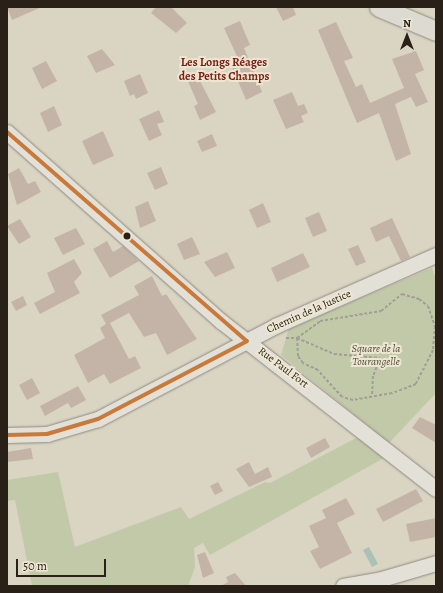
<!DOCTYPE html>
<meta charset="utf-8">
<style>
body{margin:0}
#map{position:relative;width:443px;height:593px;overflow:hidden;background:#dad4c3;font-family:Alegreya,serif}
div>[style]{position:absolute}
.green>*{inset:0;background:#c2c9a9}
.water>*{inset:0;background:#aac2b5}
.building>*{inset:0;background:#c4b4a8}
.path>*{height:2px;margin-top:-1px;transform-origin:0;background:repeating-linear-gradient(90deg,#a19e97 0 3px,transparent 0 5px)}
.roads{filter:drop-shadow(0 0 1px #8e8a7f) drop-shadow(0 0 1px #8e8a7f)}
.minor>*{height:15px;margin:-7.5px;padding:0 7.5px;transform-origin:7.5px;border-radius:7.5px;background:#e2e0d7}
.major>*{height:19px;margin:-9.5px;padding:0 9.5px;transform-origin:9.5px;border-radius:9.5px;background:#dddad1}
.bus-1>*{height:4px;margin:-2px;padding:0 2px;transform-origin:2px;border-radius:2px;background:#c97a3a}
.dots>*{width:11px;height:11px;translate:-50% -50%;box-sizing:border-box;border:2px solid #ede6d2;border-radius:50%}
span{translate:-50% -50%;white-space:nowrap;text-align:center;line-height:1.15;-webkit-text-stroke:4px #ede6d2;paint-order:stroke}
.street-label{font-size:11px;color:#292117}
.park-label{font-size:11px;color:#51513c;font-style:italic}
.neighbourhood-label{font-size:12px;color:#7a1f14;font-weight:700}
.frame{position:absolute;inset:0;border:8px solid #292117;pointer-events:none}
.north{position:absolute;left:387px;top:16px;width:40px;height:40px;-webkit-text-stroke:3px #ede6d2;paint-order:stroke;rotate:0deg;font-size:11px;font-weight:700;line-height:16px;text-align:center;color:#292117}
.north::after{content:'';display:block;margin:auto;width:14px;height:18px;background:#292117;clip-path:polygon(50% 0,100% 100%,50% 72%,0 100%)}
.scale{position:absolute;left:16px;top:559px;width:90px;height:18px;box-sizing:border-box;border:2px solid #292117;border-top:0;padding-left:5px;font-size:12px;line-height:14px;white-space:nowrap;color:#292117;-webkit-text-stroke:3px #ede6d2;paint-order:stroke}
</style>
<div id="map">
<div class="green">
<div style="clip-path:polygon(432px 268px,436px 279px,436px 393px,389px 443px,281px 355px,289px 328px)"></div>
<div style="clip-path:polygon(358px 437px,384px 458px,210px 555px,203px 543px,194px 548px,195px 567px,188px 586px,32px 586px,15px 500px,7px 501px,7px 480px,58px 472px,75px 547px,181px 507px,189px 519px,265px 482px,270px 483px)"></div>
</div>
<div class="water">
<div style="clip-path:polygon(369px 547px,378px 564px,372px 567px,363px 550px)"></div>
</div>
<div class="building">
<div style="clip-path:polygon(7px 7px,42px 7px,12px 20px)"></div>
<div style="clip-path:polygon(156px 7px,171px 7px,187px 23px,176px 33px,151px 13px)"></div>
<div style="clip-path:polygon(276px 7px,293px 7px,296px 15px,283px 21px)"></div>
<div style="clip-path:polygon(240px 21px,250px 45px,244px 48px,262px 92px,246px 100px,231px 65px,239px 61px,224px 28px)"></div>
<div style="clip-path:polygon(336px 22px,353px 58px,344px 61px,356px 87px,362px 84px,370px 103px,404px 88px,392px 59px,416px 51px,424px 70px,415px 74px,428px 102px,416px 107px,411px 97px,395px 104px,411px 154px,396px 161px,379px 113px,357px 123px,318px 30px)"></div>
<div style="clip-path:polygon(102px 49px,115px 65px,96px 73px,87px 56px)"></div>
<div style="clip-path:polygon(46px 61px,57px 81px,42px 89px,32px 68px)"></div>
<div style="clip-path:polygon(140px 74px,148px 93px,136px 99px,134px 94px,130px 96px,124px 81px)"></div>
<div style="clip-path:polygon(197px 75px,216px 112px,200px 120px,194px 106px,198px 104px,187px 79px)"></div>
<div style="clip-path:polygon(292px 92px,298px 106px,304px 104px,308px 113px,301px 116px,304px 122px,286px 129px,273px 100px)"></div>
<div style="clip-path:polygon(54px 106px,62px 125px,48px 132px,40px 113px)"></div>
<div style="clip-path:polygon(159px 110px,164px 122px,157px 124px,162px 135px,149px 141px,139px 119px)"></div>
<div style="clip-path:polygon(103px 131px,114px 156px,93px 165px,82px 141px)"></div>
<div style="clip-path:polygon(212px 134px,217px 146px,202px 152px,197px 141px)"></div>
<div style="clip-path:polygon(161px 167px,168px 184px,155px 190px,147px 173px)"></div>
<div style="clip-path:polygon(19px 168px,28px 184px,35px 181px,41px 192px,17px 205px,8px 174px)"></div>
<div style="clip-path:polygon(148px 201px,156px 221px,140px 228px,135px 207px)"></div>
<div style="clip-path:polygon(263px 203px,271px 222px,257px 228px,249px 210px)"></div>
<div style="clip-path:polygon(319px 212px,327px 231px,313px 237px,305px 218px)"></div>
<div style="clip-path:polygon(392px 218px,410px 257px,401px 261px,389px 236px,376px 242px,370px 228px)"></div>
<div style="clip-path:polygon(20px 219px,31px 237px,19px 244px,7px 226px)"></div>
<div style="clip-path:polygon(76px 228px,85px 244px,63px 255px,54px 238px)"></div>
<div style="clip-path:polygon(192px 237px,200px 254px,184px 260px,177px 244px)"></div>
<div style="clip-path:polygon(107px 241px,113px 252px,123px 246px,139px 261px,110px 278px,93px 249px)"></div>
<div style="clip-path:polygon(358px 245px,366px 262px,356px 266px,348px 249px)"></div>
<div style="clip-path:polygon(227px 252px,235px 268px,215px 277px,204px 262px)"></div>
<div style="clip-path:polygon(303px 253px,310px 267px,277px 282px,271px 268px)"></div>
<div style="clip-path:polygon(74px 259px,82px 273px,74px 282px,80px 293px,40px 314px,34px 303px,55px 292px,47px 273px)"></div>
<div style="clip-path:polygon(152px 276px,162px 296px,166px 294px,197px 339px,167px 355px,156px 333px,144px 337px,129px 313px,110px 323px,129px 359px,135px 356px,141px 368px,110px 384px,104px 374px,88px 383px,74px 355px,105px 338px,100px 328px,106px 324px,101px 315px,139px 295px,134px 286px)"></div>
<div style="clip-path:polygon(23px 296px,27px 305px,16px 311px,11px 302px)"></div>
<div style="clip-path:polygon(32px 378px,40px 393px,27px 400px,19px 385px)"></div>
<div style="clip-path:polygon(78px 386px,86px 400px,71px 408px,68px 403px,45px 416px,40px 406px)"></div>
<div style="clip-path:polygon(420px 417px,436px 425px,436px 443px,412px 428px)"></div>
<div style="clip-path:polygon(325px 438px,330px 447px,311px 458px,306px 448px)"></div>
<div style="clip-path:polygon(31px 448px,33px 459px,7px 462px,7px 452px)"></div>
<div style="clip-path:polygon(249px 462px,255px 474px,268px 467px,272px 477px,249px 487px,236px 469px)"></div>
<div style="clip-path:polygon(218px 482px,223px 491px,215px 495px,210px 486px)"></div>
<div style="clip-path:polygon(416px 489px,423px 501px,383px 522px,376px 509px)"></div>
<div style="clip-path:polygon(346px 498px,355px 514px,337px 523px,352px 553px,320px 569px,310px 551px,319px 547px,309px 526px,326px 518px,322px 510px)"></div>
<div style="clip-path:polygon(436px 518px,436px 537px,410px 542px,406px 524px)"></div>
<div style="clip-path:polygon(205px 552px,214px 573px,203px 578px,197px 555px)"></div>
<div style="clip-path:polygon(235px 573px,246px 586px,221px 586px,228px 582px,226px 577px)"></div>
</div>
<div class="path">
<div style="left:402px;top:294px;width:18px;rotate:16deg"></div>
<div style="left:419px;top:299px;width:11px;rotate:38deg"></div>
<div style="left:428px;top:306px;width:21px;rotate:71deg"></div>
<div style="left:435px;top:326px;width:24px;rotate:95deg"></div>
<div style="left:433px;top:350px;width:38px;rotate:117deg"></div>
<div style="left:416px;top:384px;width:26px;rotate:159deg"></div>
<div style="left:392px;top:393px;width:40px;rotate:170deg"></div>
<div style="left:353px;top:400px;width:11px;rotate:-165deg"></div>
<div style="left:342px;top:397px;width:36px;rotate:-132deg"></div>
<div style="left:318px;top:370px;width:17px;rotate:-155deg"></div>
<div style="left:303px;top:363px;width:9px;rotate:-126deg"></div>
<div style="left:298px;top:356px;width:18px;rotate:-93deg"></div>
<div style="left:297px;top:338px;width:29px;rotate:-36deg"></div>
<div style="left:320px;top:321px;width:62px;rotate:-9.3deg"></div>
<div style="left:381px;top:311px;width:27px;rotate:-39deg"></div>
<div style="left:286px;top:338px;width:11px"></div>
<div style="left:297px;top:338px;width:40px;rotate:23.4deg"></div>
<div style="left:334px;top:354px;width:46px;rotate:5deg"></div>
<div style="left:380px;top:358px;width:19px;rotate:111deg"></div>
<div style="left:373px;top:376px;width:18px;rotate:93deg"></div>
</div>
<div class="roads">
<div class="minor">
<div style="left:7px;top:132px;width:287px;rotate:41.5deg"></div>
<div style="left:222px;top:322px;width:271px;rotate:38deg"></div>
<div style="left:7px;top:435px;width:40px;rotate:-1.4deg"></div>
<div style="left:47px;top:434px;width:53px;rotate:-16.4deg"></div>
<div style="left:98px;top:419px;width:202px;rotate:-27.7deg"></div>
<div style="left:277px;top:325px;width:174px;rotate:-23.8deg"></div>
<div style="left:343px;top:586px;width:36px;rotate:-10deg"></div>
<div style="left:378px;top:580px;width:60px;rotate:-16.3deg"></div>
</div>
<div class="major">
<div style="left:379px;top:7px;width:62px;rotate:22.8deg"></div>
</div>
</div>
<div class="bus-1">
<div style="left:7px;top:132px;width:318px;rotate:41.1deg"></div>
<div style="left:7px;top:435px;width:40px;rotate:-1.4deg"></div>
<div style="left:47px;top:434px;width:53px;rotate:-16.4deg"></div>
<div style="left:98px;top:419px;width:168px;rotate:-27.6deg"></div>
</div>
<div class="dots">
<div style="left:127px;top:236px;background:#292117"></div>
</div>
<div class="street-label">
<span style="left:309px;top:312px;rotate:-24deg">Chemin de la Justice</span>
<span style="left:283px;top:368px;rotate:37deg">Rue Paul Fort</span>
</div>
<div class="park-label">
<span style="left:376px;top:356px">Square de la<br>Tourangelle</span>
</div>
<div class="neighbourhood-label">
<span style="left:224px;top:70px">Les Longs Réages<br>des Petits Champs</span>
</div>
<div class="frame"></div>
<div class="north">N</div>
<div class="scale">50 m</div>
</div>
